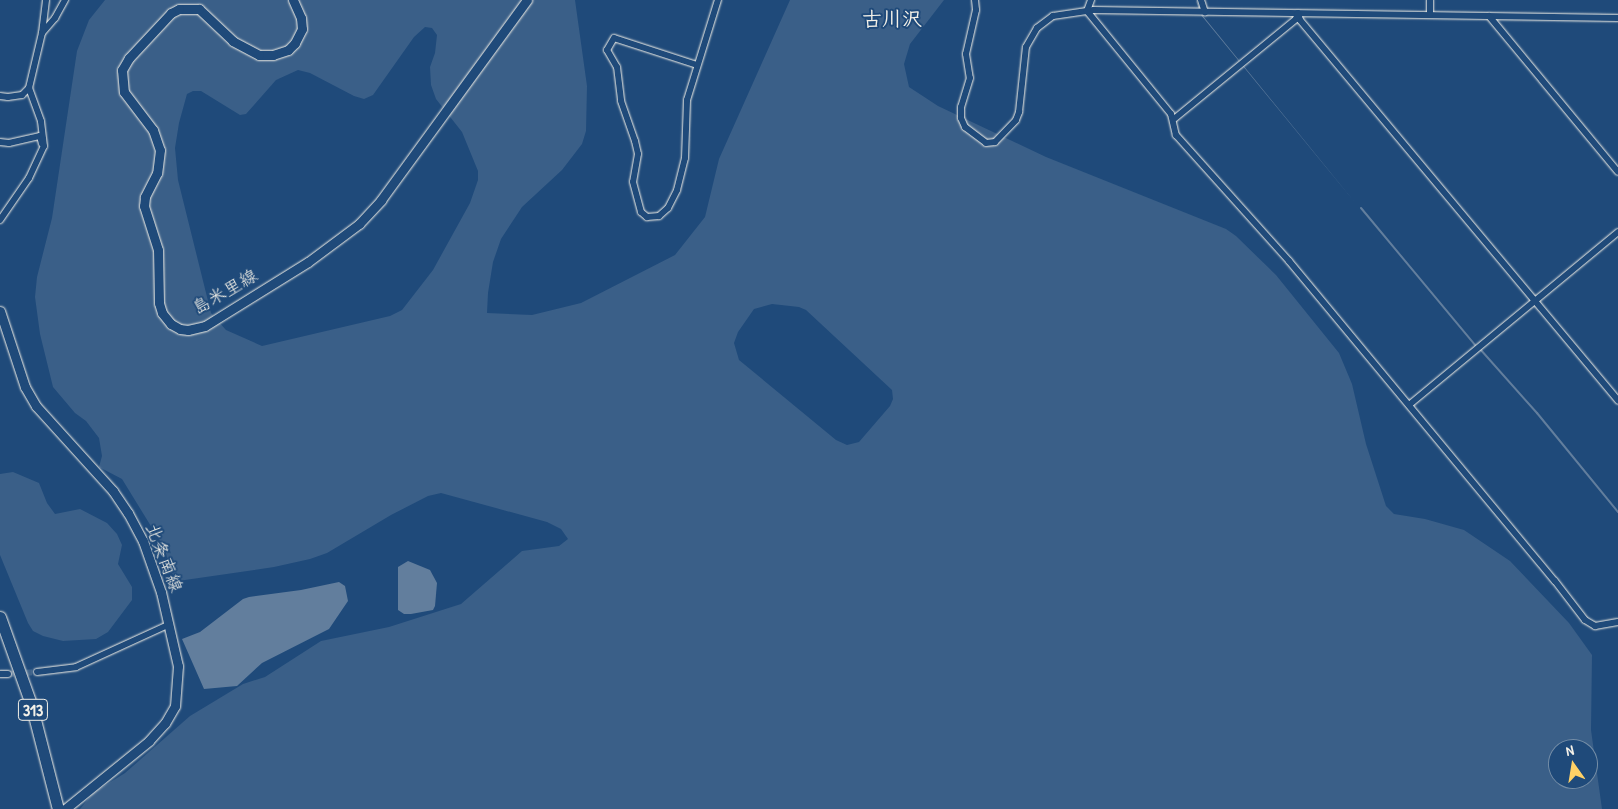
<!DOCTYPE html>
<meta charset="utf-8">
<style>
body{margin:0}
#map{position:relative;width:1618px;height:809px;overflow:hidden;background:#1f4a7a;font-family:"Patrick Hand","Klee One",sans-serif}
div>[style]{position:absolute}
.green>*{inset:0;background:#3a5f88}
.water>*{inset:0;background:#627e9d}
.stream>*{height:2px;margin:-1px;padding:0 1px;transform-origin:1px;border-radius:1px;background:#627e9d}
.street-tunnel>*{height:6px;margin-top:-3px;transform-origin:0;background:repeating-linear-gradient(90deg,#3f638a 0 6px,transparent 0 9px)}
.roads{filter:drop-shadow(0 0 1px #f4f1e8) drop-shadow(0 0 1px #f4f1e8)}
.street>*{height:6px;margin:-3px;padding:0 3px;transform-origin:3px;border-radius:3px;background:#1f4a7a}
.secondary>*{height:9px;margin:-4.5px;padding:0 4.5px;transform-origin:4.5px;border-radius:4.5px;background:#1f4a7a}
.highway>*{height:11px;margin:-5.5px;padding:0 5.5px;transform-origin:5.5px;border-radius:5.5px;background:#1f4a7a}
span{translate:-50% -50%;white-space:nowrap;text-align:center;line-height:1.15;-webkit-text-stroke:4px #1f4a7a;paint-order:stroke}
.shield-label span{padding:1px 4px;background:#1f4a7a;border:1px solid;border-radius:4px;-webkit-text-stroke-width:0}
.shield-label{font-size:16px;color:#f4f1e8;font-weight:700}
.street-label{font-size:18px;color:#f4f1e8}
.quarter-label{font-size:20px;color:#f4f1e8;font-weight:700}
.north{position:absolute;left:1548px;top:739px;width:50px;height:50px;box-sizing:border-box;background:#1f4a7a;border:1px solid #748da6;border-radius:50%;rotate:347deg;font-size:14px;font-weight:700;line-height:20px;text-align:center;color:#f4f1e8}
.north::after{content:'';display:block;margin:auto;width:18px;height:22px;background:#ffd166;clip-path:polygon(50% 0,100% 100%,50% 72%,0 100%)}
</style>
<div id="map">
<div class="green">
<div style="clip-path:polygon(evenodd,105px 0,575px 0,587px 86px,586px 131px,582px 144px,562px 170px,522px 207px,501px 239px,493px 262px,488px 293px,487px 313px,532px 315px,581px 303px,675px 255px,705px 217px,719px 159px,790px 0,944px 0,910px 44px,904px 64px,909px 87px,938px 106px,1046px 157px,1226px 229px,1236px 236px,1276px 275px,1339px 353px,1352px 384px,1366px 444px,1386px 506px,1394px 514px,1425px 519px,1464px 530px,1510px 561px,1569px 623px,1592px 655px,1591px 730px,1602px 809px,80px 809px,93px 793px,125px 773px,190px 716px,243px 684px,265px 677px,321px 641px,389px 627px,461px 604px,522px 551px,559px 546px,568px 539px,561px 529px,547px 522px,441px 493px,428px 496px,391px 515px,327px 553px,310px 559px,274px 567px,178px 581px,170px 571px,165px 549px,122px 479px,99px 467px,102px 456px,99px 438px,86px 421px,75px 413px,53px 387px,40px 334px,35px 297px,37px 277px,52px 218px,77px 51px,89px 20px,105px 0,425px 27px,432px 28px,437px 35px,435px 53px,430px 67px,431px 85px,436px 99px,462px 132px,478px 171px,478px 180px,470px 203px,433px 270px,402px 310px,390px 316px,262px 346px,226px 330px,211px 313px,178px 180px,175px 148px,179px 123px,187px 94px,193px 91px,201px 91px,240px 115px,246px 114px,276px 80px,298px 70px,310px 73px,354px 96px,364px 99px,373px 95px,414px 37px,425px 27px,105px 0,772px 304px,799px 307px,806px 310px,892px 390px,893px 399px,890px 406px,859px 442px,847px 445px,836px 440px,739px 360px,734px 343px,738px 332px,754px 309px,772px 304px,105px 0,1558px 749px,1588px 749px,1588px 779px,1558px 779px,1558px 749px)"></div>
<div style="clip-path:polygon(13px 472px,39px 483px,47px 503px,55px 514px,80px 509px,107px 523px,117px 534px,122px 545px,118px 564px,132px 587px,132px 600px,108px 632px,96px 639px,63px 641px,43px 636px,33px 631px,28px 623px,0 555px,0 474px)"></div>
</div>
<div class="water">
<div style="clip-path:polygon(1196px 0,1203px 16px,1357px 205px,1201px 15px)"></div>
<div style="clip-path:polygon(408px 561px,430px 570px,437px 583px,435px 606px,433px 610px,411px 614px,404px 614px,398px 610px,398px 567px)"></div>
<div style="clip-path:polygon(339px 582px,345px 586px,348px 601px,329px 629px,262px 663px,237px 686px,204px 689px,182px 639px,200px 632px,243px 599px,249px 597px,301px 590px)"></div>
</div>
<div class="stream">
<div style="left:1361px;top:208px;width:180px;rotate:50.2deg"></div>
<div style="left:1480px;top:349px;width:86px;rotate:48.3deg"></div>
<div style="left:1537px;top:413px;width:128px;rotate:50.7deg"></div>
</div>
<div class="street-tunnel">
<div style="left:8px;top:674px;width:29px;rotate:-4deg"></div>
</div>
<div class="roads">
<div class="street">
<div style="left:975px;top:0;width:10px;rotate:84deg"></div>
<div style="left:976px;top:10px;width:45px;rotate:102.8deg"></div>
<div style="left:966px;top:54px;width:24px;rotate:81deg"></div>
<div style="left:970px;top:78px;width:30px;rotate:107deg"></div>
<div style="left:961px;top:107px;width:11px;rotate:90deg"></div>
<div style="left:961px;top:118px;width:10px;rotate:66deg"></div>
<div style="left:965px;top:127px;width:26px;rotate:37deg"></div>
<div style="left:986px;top:143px;width:9px;rotate:-6deg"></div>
<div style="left:995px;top:142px;width:30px;rotate:-46deg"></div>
<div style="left:1016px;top:120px;width:9px;rotate:-69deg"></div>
<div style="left:1019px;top:112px;width:65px;rotate:-83.9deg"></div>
<div style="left:1026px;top:47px;width:22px;rotate:-60deg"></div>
<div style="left:1037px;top:28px;width:20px;rotate:-37deg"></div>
<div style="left:1053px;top:16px;width:41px;rotate:-8.3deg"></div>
<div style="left:1094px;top:10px;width:524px;rotate:0.87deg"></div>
<div style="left:1201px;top:0;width:13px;rotate:72deg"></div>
<div style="left:1087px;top:11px;width:133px;rotate:50.8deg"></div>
<div style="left:1171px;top:114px;width:22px;rotate:77deg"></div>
<div style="left:1176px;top:135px;width:169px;rotate:48.1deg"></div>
<div style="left:1289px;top:261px;width:416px;rotate:50.3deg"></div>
<div style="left:1555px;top:581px;width:49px;rotate:52.4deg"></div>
<div style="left:1585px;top:620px;width:12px;rotate:31deg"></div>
<div style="left:1595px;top:626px;width:23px;rotate:-10deg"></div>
<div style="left:1087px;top:11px;width:12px;rotate:-70deg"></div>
<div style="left:1298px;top:13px;width:7px;rotate:74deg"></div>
<div style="left:1300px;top:20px;width:496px;rotate:50.1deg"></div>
<div style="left:1430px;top:15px;width:15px;rotate:-90deg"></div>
<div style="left:1489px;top:16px;width:202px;rotate:50.4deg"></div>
<div style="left:42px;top:33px;width:20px;rotate:-49deg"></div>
<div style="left:55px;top:18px;width:21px;rotate:-61deg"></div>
<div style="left:697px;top:65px;width:87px;rotate:-162deg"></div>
<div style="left:614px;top:38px;width:14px;rotate:120deg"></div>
<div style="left:607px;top:50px;width:20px;rotate:60deg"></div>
<div style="left:617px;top:67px;width:34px;rotate:83deg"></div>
<div style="left:621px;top:101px;width:42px;rotate:70.7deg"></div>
<div style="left:635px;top:141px;width:13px;rotate:77deg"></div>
<div style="left:638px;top:154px;width:28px;rotate:100deg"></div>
<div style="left:633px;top:182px;width:31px;rotate:75deg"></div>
<div style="left:641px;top:212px;width:8px;rotate:40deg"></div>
<div style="left:647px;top:217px;width:12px;rotate:-5deg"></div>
<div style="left:659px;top:216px;width:12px;rotate:-42deg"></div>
<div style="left:668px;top:208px;width:20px;rotate:-63deg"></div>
<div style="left:677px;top:190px;width:33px;rotate:-76deg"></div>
<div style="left:685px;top:158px;width:58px;rotate:-88deg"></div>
<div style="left:687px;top:100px;width:105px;rotate:-72.8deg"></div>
<div style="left:0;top:96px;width:8px;rotate:7deg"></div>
<div style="left:8px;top:97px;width:14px;rotate:-8deg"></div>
<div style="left:22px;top:95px;width:10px;rotate:-45deg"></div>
<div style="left:1174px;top:119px;width:158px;rotate:-39.3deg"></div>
<div style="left:1296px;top:19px;width:6px;rotate:-72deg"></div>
<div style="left:0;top:142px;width:9px;rotate:6deg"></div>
<div style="left:9px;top:143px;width:32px;rotate:-13deg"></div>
<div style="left:40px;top:136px;width:8px;rotate:76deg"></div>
<div style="left:0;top:220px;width:51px;rotate:-55.4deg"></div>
<div style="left:29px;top:178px;width:35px;rotate:-65deg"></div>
<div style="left:44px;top:146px;width:25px;rotate:-97deg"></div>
<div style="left:41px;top:121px;width:35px;rotate:-110deg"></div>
<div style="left:29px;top:88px;width:57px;rotate:-76.7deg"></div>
<div style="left:42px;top:33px;width:33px;rotate:-83deg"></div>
<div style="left:1409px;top:405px;width:271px;rotate:-39.6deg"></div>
<div style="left:37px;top:672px;width:39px;rotate:-7deg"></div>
<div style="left:76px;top:667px;width:103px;rotate:-24.6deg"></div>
<div style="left:0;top:674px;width:8px"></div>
</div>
<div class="secondary">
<div style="left:293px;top:0;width:20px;rotate:66deg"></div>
<div style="left:301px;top:18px;width:11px;rotate:85deg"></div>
<div style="left:302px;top:29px;width:16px;rotate:117deg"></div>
<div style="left:295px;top:43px;width:10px;rotate:135deg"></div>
<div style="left:288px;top:50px;width:16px;rotate:162deg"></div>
<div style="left:273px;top:55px;width:14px;rotate:180deg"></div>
<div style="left:259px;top:55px;width:30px;rotate:-152deg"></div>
<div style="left:233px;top:41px;width:47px;rotate:-136.7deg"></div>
<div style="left:199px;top:9px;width:20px;rotate:180deg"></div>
<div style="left:179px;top:9px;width:9px;rotate:153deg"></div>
<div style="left:171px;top:13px;width:62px;rotate:133deg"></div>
<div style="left:129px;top:58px;width:14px;rotate:120deg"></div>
<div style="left:122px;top:70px;width:22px;rotate:85deg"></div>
<div style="left:124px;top:92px;width:48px;rotate:52.7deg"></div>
<div style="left:153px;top:130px;width:21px;rotate:71deg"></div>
<div style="left:160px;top:150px;width:23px;rotate:97deg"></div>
<div style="left:157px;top:173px;width:27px;rotate:117deg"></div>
<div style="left:145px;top:197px;width:9px;rotate:96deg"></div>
<div style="left:144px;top:206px;width:46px;rotate:72.3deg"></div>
<div style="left:158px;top:250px;width:53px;rotate:88.9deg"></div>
<div style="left:159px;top:303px;width:10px;rotate:73deg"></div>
<div style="left:162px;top:313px;width:14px;rotate:51deg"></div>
<div style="left:171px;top:324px;width:10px;rotate:29deg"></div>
<div style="left:180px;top:329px;width:8px;rotate:7deg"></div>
<div style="left:188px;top:330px;width:17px;rotate:-13deg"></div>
<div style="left:205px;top:326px;width:121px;rotate:-31.9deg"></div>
<div style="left:308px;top:262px;width:64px;rotate:-36.7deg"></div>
<div style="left:359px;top:224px;width:33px;rotate:-47deg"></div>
<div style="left:381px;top:200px;width:248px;rotate:-53.9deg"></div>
<div style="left:0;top:311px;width:80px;rotate:71.8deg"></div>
<div style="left:25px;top:387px;width:22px;rotate:60deg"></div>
<div style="left:36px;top:406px;width:115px;rotate:47.8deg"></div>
<div style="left:113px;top:491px;width:27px;rotate:56deg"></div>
<div style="left:128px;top:513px;width:32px;rotate:62deg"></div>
<div style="left:143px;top:541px;width:54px;rotate:70.6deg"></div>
<div style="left:161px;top:592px;width:76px;rotate:77.1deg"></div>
<div style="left:178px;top:666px;width:40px;rotate:94.3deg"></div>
<div style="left:175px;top:706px;width:20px;rotate:120deg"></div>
<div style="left:165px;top:723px;width:24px;rotate:132deg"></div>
<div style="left:149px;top:741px;width:108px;rotate:141deg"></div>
</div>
<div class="highway">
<div style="left:0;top:617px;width:92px;rotate:70.4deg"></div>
<div style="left:31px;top:704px;width:108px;rotate:75.6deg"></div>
</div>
</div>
<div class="shield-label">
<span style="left:33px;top:710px">313</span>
</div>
<div class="street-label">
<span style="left:225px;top:292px;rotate:-30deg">島米里線</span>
<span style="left:164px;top:558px;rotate:69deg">北条南線</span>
</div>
<div class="quarter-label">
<span style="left:892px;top:18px">古川沢</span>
</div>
<div class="north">N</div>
</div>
